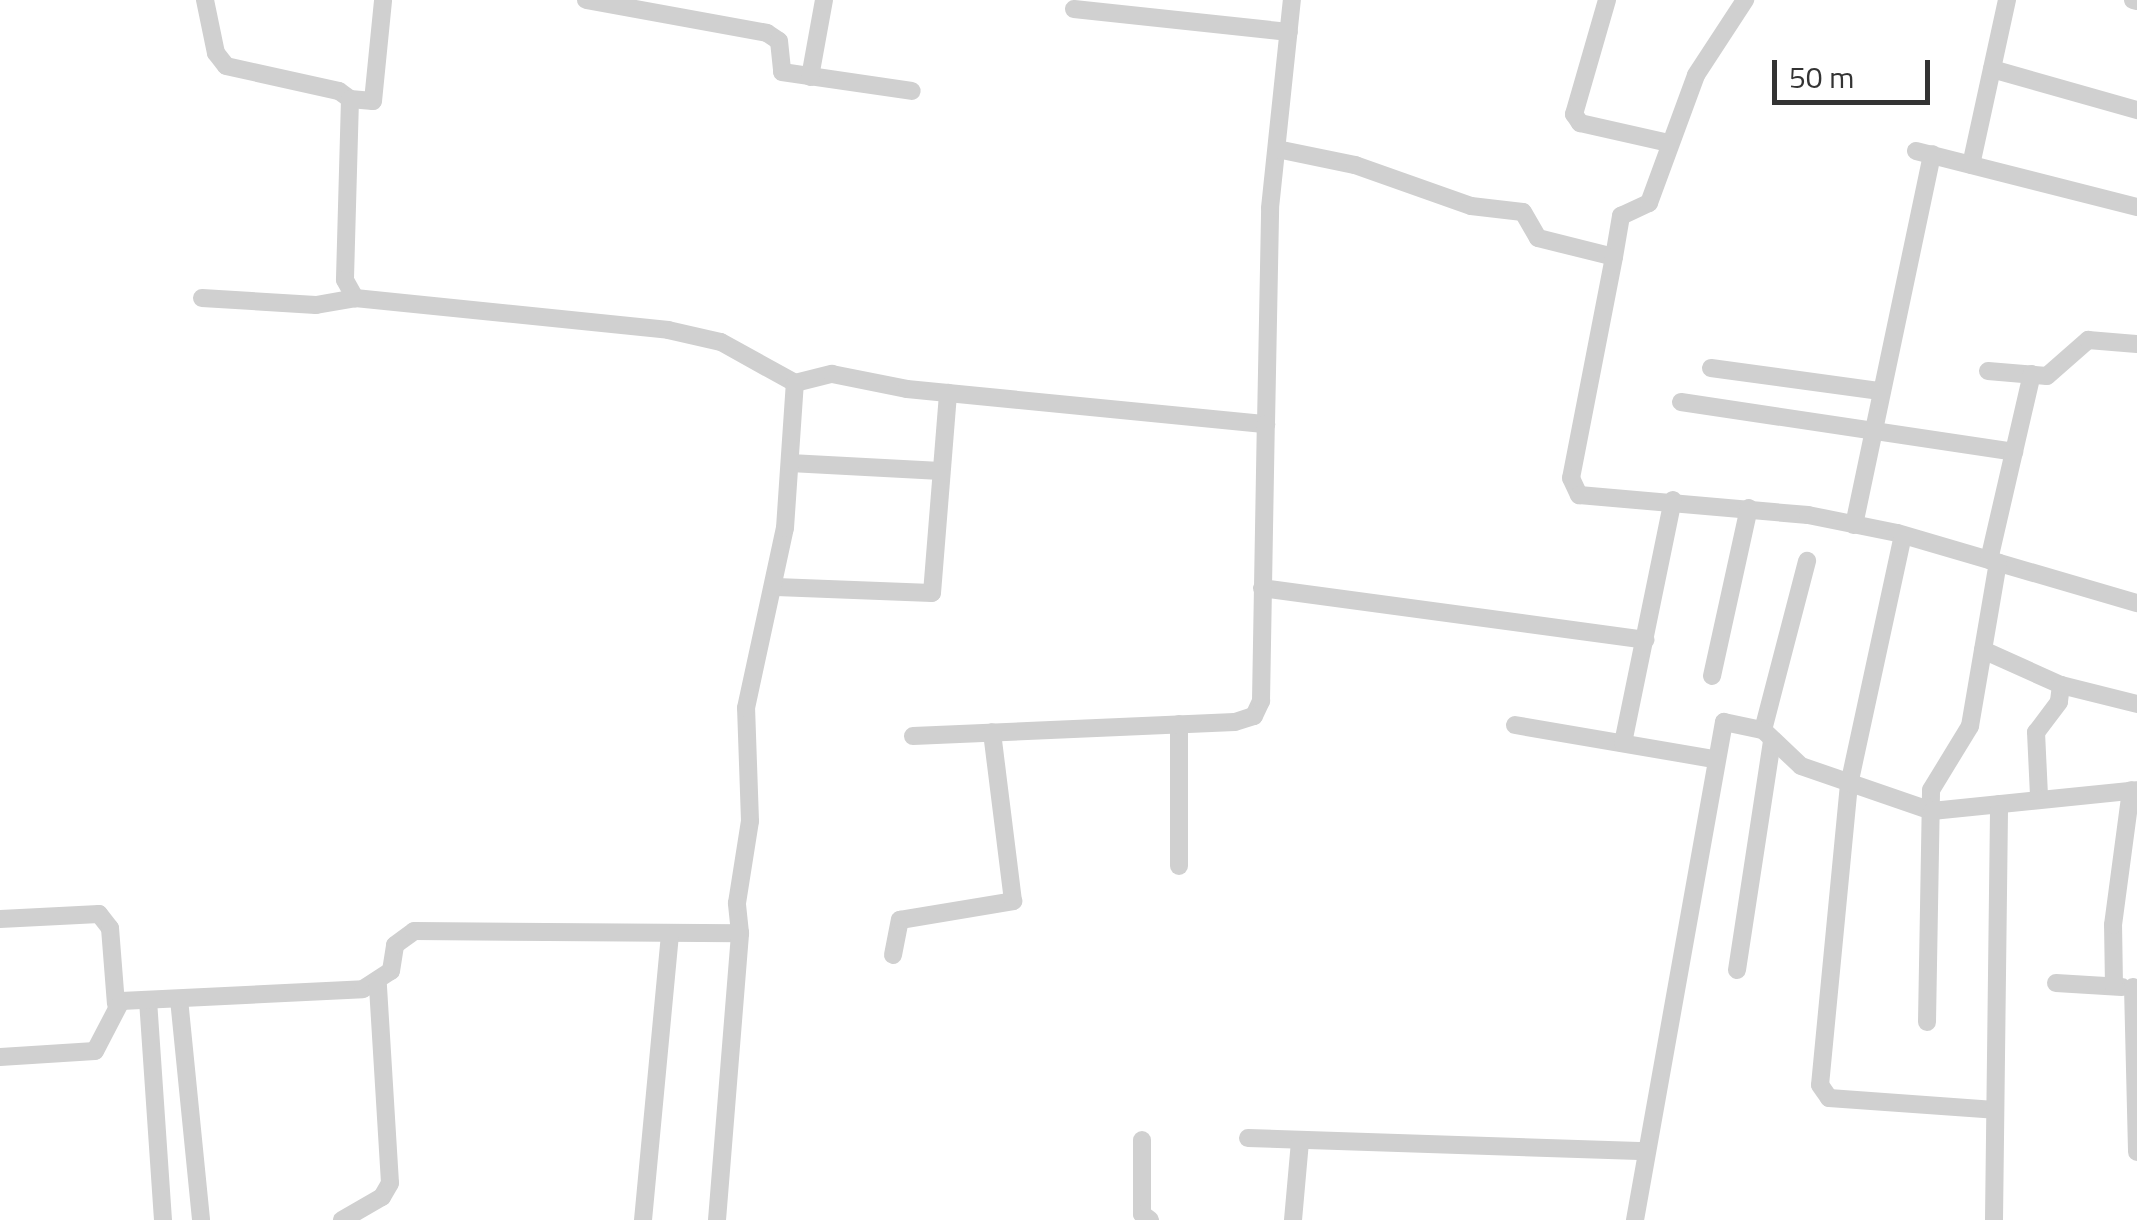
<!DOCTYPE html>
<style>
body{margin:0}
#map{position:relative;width:2137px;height:1220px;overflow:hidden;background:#fff;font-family:"Titillium Web",sans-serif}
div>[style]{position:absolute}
.street>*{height:18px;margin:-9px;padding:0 9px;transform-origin:9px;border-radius:9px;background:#d0d0d0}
span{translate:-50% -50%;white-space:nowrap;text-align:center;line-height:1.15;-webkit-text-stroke:10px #fff;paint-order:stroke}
.scale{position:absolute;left:1772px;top:60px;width:158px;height:45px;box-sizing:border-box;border:5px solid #333;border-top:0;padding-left:12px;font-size:30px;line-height:35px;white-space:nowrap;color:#333;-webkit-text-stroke:8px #fff;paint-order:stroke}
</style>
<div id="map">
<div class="street">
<div style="left:205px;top:0;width:54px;rotate:78.3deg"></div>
<div style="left:216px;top:53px;width:16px;rotate:52deg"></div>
<div style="left:226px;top:66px;width:116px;rotate:12.5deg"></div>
<div style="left:339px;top:91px;width:14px;rotate:36deg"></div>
<div style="left:350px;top:99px;width:181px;rotate:91.6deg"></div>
<div style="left:345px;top:280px;width:21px;rotate:61deg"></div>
<div style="left:355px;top:298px;width:315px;rotate:5.8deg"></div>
<div style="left:668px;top:330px;width:54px;rotate:12.8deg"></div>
<div style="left:721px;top:342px;width:85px;rotate:29deg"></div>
<div style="left:795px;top:383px;width:38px;rotate:-14deg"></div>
<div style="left:832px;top:374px;width:76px;rotate:11.3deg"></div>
<div style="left:907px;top:389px;width:361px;rotate:5.6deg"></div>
<div style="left:1266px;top:424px;width:216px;rotate:-88.9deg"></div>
<div style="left:1270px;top:208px;width:209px;rotate:-84deg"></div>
<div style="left:586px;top:0;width:184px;rotate:10.3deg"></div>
<div style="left:767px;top:33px;width:14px;rotate:34deg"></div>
<div style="left:779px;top:41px;width:31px;rotate:84deg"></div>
<div style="left:782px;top:72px;width:131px;rotate:8.3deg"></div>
<div style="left:1607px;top:0;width:119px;rotate:106.1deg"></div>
<div style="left:1574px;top:114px;width:11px;rotate:56deg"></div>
<div style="left:1580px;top:123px;width:91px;rotate:12.7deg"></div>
<div style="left:2133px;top:0;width:4px;rotate:14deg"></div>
<div style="left:1074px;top:9px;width:216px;rotate:6.1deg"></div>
<div style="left:1992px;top:69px;width:151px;rotate:15.8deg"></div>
<div style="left:810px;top:77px;width:78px;rotate:-79.7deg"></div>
<div style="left:350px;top:99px;width:23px;rotate:5deg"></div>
<div style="left:373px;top:101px;width:101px;rotate:-84.3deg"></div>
<div style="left:1277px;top:149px;width:80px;rotate:11.6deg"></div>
<div style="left:1355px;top:165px;width:123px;rotate:19.5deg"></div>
<div style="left:1471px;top:206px;width:52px;rotate:6.6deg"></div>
<div style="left:1523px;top:212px;width:30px;rotate:60deg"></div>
<div style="left:1538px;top:238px;width:78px;rotate:14deg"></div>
<div style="left:1614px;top:257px;width:42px;rotate:-80.3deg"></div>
<div style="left:1621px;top:216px;width:31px;rotate:-25deg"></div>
<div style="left:1649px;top:203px;width:136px;rotate:-69.8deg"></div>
<div style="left:1696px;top:75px;width:90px;rotate:-56.8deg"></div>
<div style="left:1916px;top:151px;width:228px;rotate:14.2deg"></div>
<div style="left:1971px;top:165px;width:169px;rotate:-77.7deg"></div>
<div style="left:1614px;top:257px;width:225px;rotate:101deg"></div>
<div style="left:1571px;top:478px;width:19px;rotate:65deg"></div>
<div style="left:1579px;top:495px;width:230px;rotate:5deg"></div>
<div style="left:1808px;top:515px;width:91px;rotate:11.4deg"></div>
<div style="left:1897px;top:533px;width:250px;rotate:16.3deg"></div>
<div style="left:202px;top:298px;width:114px;rotate:3.5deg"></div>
<div style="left:316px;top:305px;width:40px;rotate:-10deg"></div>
<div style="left:1711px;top:368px;width:169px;rotate:7.8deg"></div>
<div style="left:1988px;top:371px;width:59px;rotate:4.8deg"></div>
<div style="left:2047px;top:376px;width:55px;rotate:-41.3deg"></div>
<div style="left:2088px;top:340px;width:49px;rotate:4.7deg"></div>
<div style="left:1681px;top:402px;width:337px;rotate:8.5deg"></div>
<div style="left:790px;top:463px;width:151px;rotate:3deg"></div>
<div style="left:1854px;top:525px;width:379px;rotate:-78.1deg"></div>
<div style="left:1903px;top:535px;width:255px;rotate:102.2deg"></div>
<div style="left:1849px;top:784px;width:302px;rotate:95.5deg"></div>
<div style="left:1820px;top:1085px;width:16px;rotate:55deg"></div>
<div style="left:1829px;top:1098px;width:166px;rotate:4.1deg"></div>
<div style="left:1989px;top:560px;width:191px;rotate:-77deg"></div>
<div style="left:776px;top:587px;width:156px;rotate:2.2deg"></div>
<div style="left:932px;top:593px;width:201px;rotate:-85.4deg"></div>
<div style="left:1262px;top:588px;width:387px;rotate:7.7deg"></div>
<div style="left:1983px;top:650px;width:85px;rotate:24.2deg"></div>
<div style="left:2061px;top:685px;width:17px;rotate:97deg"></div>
<div style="left:2059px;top:702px;width:38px;rotate:127deg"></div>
<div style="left:2036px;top:732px;width:63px;rotate:87.3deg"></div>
<div style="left:1712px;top:676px;width:172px;rotate:-77.6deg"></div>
<div style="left:2061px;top:685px;width:78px;rotate:14deg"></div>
<div style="left:1179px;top:724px;width:142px;rotate:90deg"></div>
<div style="left:1515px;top:725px;width:202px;rotate:9.7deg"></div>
<div style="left:1763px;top:730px;width:175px;rotate:-75.4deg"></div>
<div style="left:913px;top:736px;width:322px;rotate:-2.5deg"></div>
<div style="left:1235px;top:722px;width:20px;rotate:-18deg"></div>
<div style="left:1254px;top:716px;width:17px;rotate:-65deg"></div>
<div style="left:1261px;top:701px;width:277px;rotate:-89deg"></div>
<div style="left:1623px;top:743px;width:248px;rotate:-78.4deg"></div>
<div style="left:0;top:919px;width:99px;rotate:-2.9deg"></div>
<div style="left:99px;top:914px;width:18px;rotate:52deg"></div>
<div style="left:110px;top:928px;width:76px;rotate:85.5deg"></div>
<div style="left:893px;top:955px;width:36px;rotate:-79deg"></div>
<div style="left:900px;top:920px;width:115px;rotate:-9.5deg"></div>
<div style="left:1013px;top:901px;width:170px;rotate:-97.1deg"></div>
<div style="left:1737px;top:970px;width:231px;rotate:-81.3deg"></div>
<div style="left:2056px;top:983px;width:66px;rotate:3.5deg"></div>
<div style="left:2114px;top:986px;width:61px;rotate:-90.9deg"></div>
<div style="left:2113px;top:925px;width:136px;rotate:-82.4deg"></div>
<div style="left:2133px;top:987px;width:165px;rotate:88.6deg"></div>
<div style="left:179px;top:999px;width:222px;rotate:84.3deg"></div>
<div style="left:148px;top:1000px;width:221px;rotate:86.1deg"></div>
<div style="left:1927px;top:1022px;width:232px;rotate:-89deg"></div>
<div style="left:1931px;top:790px;width:75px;rotate:-58.6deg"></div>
<div style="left:1970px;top:726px;width:166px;rotate:-80.3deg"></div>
<div style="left:0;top:1057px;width:95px;rotate:-3.6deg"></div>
<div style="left:95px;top:1051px;width:56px;rotate:-62.5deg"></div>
<div style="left:121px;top:1001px;width:242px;rotate:-2.8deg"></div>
<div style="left:363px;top:989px;width:33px;rotate:-33deg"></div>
<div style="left:391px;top:971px;width:26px;rotate:-81deg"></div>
<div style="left:395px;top:945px;width:24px;rotate:-36deg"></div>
<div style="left:414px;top:931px;width:326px;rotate:0.4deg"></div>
<div style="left:740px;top:933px;width:30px;rotate:-96deg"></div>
<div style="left:737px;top:903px;width:83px;rotate:-81deg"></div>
<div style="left:750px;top:821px;width:113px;rotate:-92deg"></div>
<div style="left:746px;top:708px;width:184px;rotate:-77.8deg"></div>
<div style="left:785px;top:528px;width:145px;rotate:-86.1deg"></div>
<div style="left:1248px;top:1138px;width:399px;rotate:1.9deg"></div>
<div style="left:1142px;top:1140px;width:74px;rotate:90deg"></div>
<div style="left:1142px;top:1214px;width:10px;rotate:37deg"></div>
<div style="left:342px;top:1220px;width:46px;rotate:-29.9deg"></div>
<div style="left:382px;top:1197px;width:16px;rotate:-60deg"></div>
<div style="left:390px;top:1183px;width:199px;rotate:-93.5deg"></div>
<div style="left:643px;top:1220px;width:285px;rotate:-84.6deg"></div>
<div style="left:717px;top:1220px;width:288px;rotate:-85.4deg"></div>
<div style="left:1293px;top:1220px;width:79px;rotate:-84.9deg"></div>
<div style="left:1635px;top:1220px;width:506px;rotate:-79.87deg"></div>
<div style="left:1724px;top:722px;width:40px;rotate:12deg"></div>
<div style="left:1763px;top:730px;width:52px;rotate:43.5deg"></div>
<div style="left:1801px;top:766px;width:139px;rotate:19deg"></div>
<div style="left:1932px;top:811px;width:206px;rotate:-5.8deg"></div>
<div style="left:1994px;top:1220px;width:416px;rotate:-89.3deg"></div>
</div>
<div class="scale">50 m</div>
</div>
